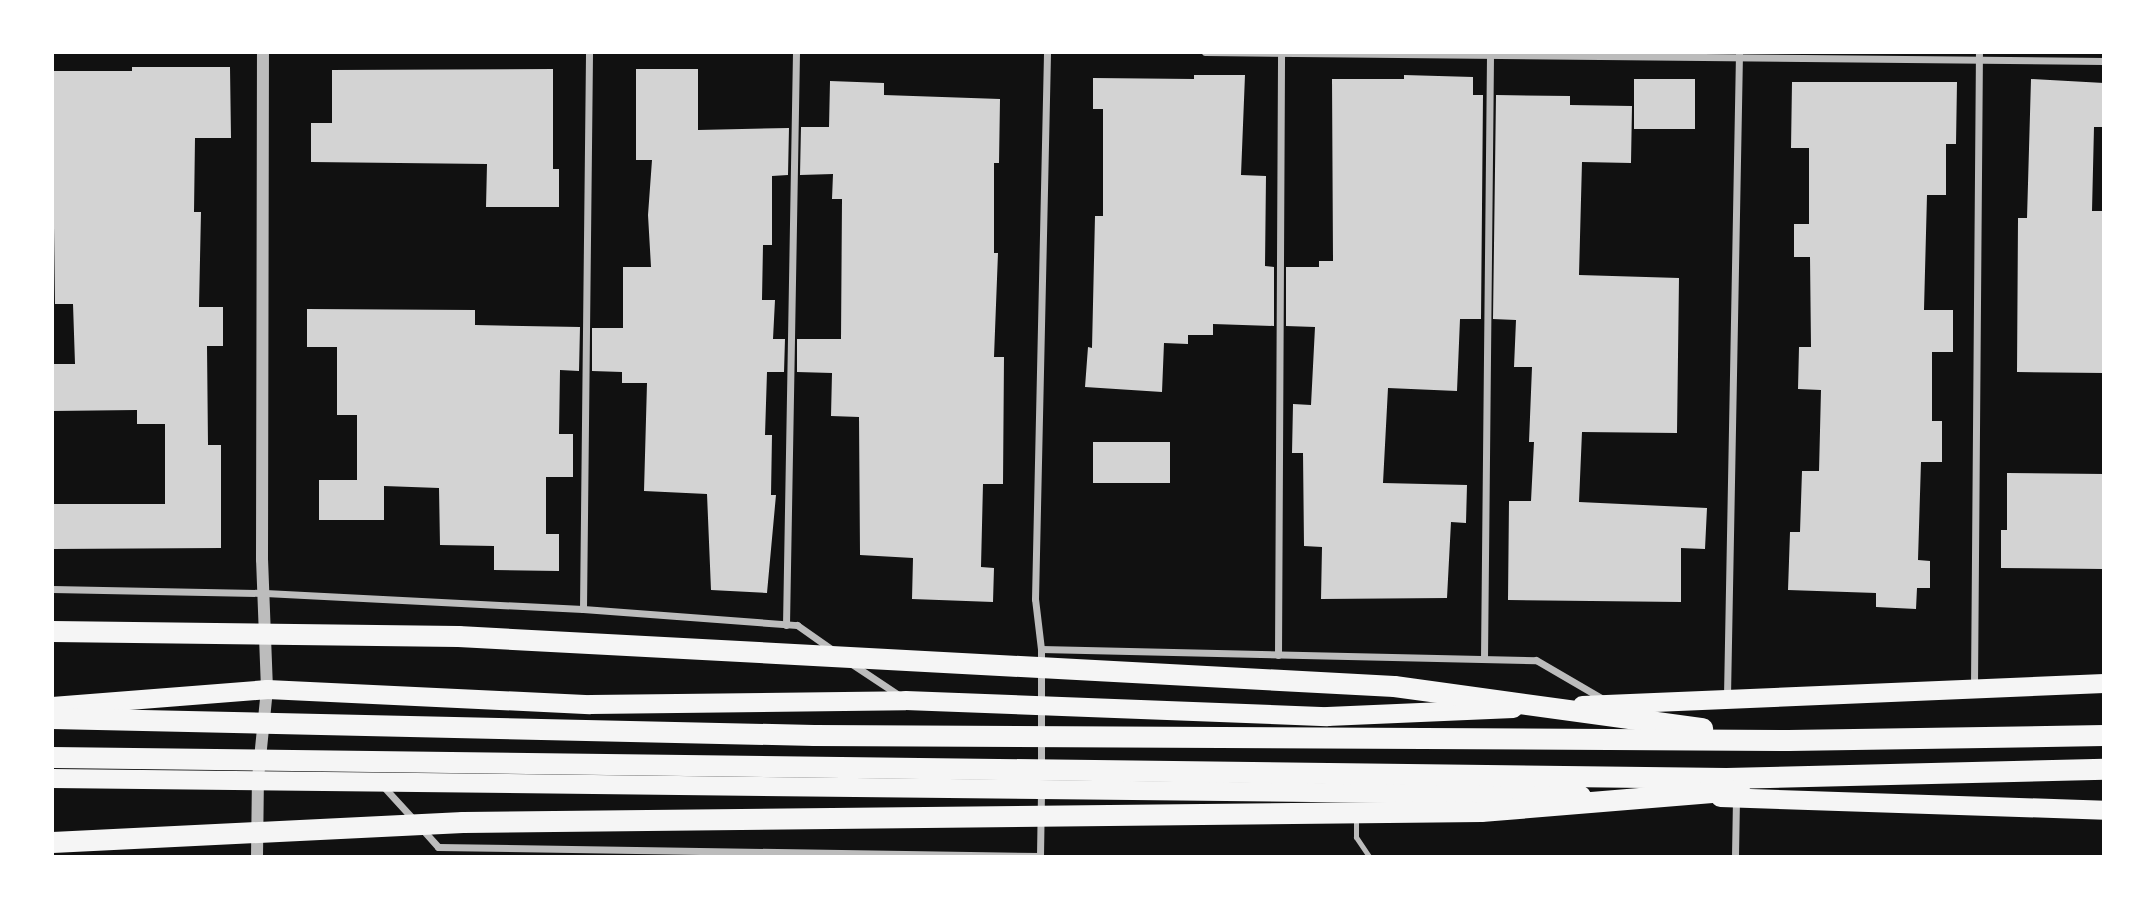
<!DOCTYPE html>
<style>
body{margin:0}
#map{position:relative;width:2156px;height:909px;overflow:hidden;background:#111;font-family:"Work Sans",sans-serif}
div>[style]{position:absolute}
.building>*{inset:0;background:#d3d3d3}
.service>*{height:5px;margin:-2.5px;padding:0 2.5px;transform-origin:2.5px;border-radius:2.5px;background:#bcbcbc}
.minor>*{height:7px;margin:-3.5px;padding:0 3.5px;transform-origin:3.5px;border-radius:3.5px;background:#bcbcbc}
.tertiary>*{height:12px;margin:-6px;padding:0 6px;transform-origin:6px;border-radius:6px;background:#bcbcbc}
.trunk>*{height:19px;margin:-9.5px;padding:0 9.5px;transform-origin:9.5px;border-radius:9.5px;background:#f5f5f5}
.motorway>*{height:21px;margin:-10.5px;padding:0 10.5px;transform-origin:10.5px;border-radius:10.5px;background:#f5f5f5}
span{translate:-50% -50%;white-space:nowrap;text-align:center;line-height:1.15;-webkit-text-stroke:5px #fff;paint-order:stroke}
.frame{position:absolute;inset:0;border:54px solid #fff;pointer-events:none}
</style>
<div id="map">
<div class="building">
<div style="clip-path:polygon(132px 67px,230px 67px,231px 138px,195px 138px,194px 212px,201px 212px,199px 307px,223px 307px,223px 346px,207px 346px,208px 445px,221px 445px,221px 548px,53px 549px,53px 504px,165px 504px,165px 424px,137px 424px,137px 410px,52px 411px,52px 364px,75px 364px,73px 304px,55px 304px,52px 71px,132px 71px)"></div>
<div style="clip-path:polygon(553px 69px,553px 169px,559px 169px,559px 207px,486px 207px,487px 164px,311px 162px,311px 123px,332px 123px,332px 70px)"></div>
<div style="clip-path:polygon(636px 69px,698px 69px,698px 130px,789px 128px,788px 175px,772px 176px,772px 245px,763px 245px,762px 300px,775px 300px,773px 339px,785px 339px,784px 372px,767px 372px,765px 435px,772px 435px,771px 495px,776px 495px,767px 593px,711px 590px,707px 494px,644px 491px,647px 383px,622px 383px,622px 372px,592px 371px,592px 328px,623px 328px,623px 267px,651px 267px,648px 215px,652px 160px,636px 160px)"></div>
<div style="clip-path:polygon(1194px 75px,1245px 75px,1241px 175px,1266px 176px,1265px 266px,1274px 267px,1274px 326px,1213px 324px,1213px 335px,1188px 335px,1188px 344px,1164px 343px,1162px 392px,1085px 387px,1088px 347px,1092px 348px,1095px 216px,1103px 216px,1103px 109px,1093px 109px,1093px 78px,1194px 79px)"></div>
<div style="clip-path:polygon(1404px 75px,1473px 77px,1473px 95px,1483px 95px,1481px 319px,1460px 319px,1457px 391px,1388px 388px,1383px 483px,1467px 485px,1466px 523px,1451px 522px,1447px 598px,1321px 599px,1322px 547px,1304px 546px,1303px 453px,1292px 453px,1293px 404px,1311px 405px,1315px 327px,1286px 326px,1286px 267px,1319px 267px,1319px 261px,1333px 261px,1332px 79px,1404px 79px)"></div>
<div style="clip-path:polygon(1634px 79px,1695px 79px,1695px 129px,1634px 129px)"></div>
<div style="clip-path:polygon(2031px 79px,2104px 83px,2104px 127px,2094px 127px,2092px 211px,2104px 211px,2104px 373px,2017px 372px,2018px 218px,2027px 218px)"></div>
<div style="clip-path:polygon(830px 81px,884px 83px,884px 95px,1000px 99px,999px 163px,994px 163px,994px 253px,998px 253px,994px 357px,1004px 357px,1003px 484px,983px 484px,981px 567px,994px 568px,993px 602px,912px 599px,913px 558px,860px 555px,859px 417px,831px 416px,832px 373px,797px 372px,797px 339px,841px 339px,842px 199px,832px 199px,833px 174px,800px 175px,801px 127px,829px 127px)"></div>
<div style="clip-path:polygon(1792px 82px,1957px 82px,1956px 144px,1946px 144px,1946px 195px,1927px 195px,1924px 310px,1953px 310px,1953px 352px,1932px 352px,1932px 421px,1942px 421px,1942px 462px,1921px 462px,1918px 560px,1930px 561px,1930px 588px,1917px 588px,1916px 609px,1876px 607px,1876px 593px,1788px 590px,1790px 532px,1800px 532px,1802px 471px,1819px 471px,1821px 390px,1798px 389px,1799px 347px,1811px 347px,1810px 257px,1794px 257px,1794px 224px,1809px 224px,1809px 148px,1791px 148px)"></div>
<div style="clip-path:polygon(1496px 95px,1570px 96px,1570px 105px,1632px 106px,1631px 163px,1582px 162px,1579px 275px,1679px 278px,1677px 433px,1582px 432px,1579px 502px,1707px 508px,1705px 549px,1681px 548px,1681px 602px,1508px 600px,1509px 501px,1531px 501px,1534px 442px,1529px 442px,1532px 367px,1514px 367px,1516px 320px,1493px 319px)"></div>
<div style="clip-path:polygon(307px 309px,475px 310px,475px 325px,580px 327px,579px 371px,560px 370px,559px 434px,573px 434px,573px 477px,546px 477px,546px 534px,559px 534px,559px 571px,494px 570px,494px 546px,440px 545px,439px 488px,384px 486px,384px 520px,319px 520px,319px 480px,357px 480px,357px 415px,337px 415px,337px 347px,307px 347px)"></div>
<div style="clip-path:polygon(1093px 442px,1170px 442px,1170px 483px,1093px 483px)"></div>
<div style="clip-path:polygon(2007px 473px,2104px 474px,2104px 569px,2001px 568px,2001px 530px,2007px 530px)"></div>
</div>
<div class="service">
<div style="left:1356px;top:818px;width:19px;rotate:90deg"></div>
<div style="left:1356px;top:837px;width:23px;rotate:56deg"></div>
</div>
<div class="minor">
<div style="left:1205px;top:52px;width:899px;rotate:0.57deg"></div>
<div style="left:52px;top:589px;width:213px;rotate:1.1deg"></div>
<div style="left:265px;top:593px;width:318px;rotate:2.9deg"></div>
<div style="left:583px;top:609px;width:215px;rotate:4.3deg"></div>
<div style="left:797px;top:625px;width:42px;rotate:35.2deg"></div>
<div style="left:583px;top:609px;width:557px;rotate:-89.38deg"></div>
<div style="left:786px;top:625px;width:573px;rotate:-89deg"></div>
<div style="left:1041px;top:649px;width:495px;rotate:1.3deg"></div>
<div style="left:1536px;top:660px;width:75px;rotate:30.3deg"></div>
<div style="left:1278px;top:655px;width:603px;rotate:-89.71deg"></div>
<div style="left:1484px;top:659px;width:606px;rotate:-89.43deg"></div>
<div style="left:852px;top:664px;width:54px;rotate:33.7deg"></div>
<div style="left:1974px;top:685px;width:633px;rotate:-89.55deg"></div>
<div style="left:1727px;top:696px;width:644px;rotate:-88.93deg"></div>
<div style="left:1041px;top:765px;width:116px;rotate:-90deg"></div>
<div style="left:1041px;top:649px;width:50px;rotate:-96.8deg"></div>
<div style="left:1035px;top:599px;width:547px;rotate:-88.74deg"></div>
<div style="left:382px;top:785px;width:47px;rotate:47.6deg"></div>
<div style="left:422px;top:829px;width:24px;rotate:48deg"></div>
<div style="left:438px;top:847px;width:602px;rotate:0.86deg"></div>
<div style="left:1040px;top:856px;width:65px;rotate:-89.1deg"></div>
<div style="left:1735px;top:856px;width:58px;rotate:-89deg"></div>
</div>
<div class="tertiary">
<div style="left:257px;top:856px;width:78px;rotate:-89.3deg"></div>
<div style="left:258px;top:778px;width:89px;rotate:-84.2deg"></div>
<div style="left:267px;top:689px;width:129px;rotate:-92.2deg"></div>
<div style="left:262px;top:560px;width:508px;rotate:-89.89deg"></div>
</div>
<div class="trunk">
<div style="left:1582px;top:705px;width:522px;rotate:-2.41deg"></div>
<div style="left:52px;top:706px;width:216px;rotate:-4.5deg"></div>
<div style="left:267px;top:689px;width:323px;rotate:2.7deg"></div>
<div style="left:590px;top:704px;width:315px;rotate:-0.7deg"></div>
<div style="left:905px;top:700px;width:422px;rotate:2.2deg"></div>
<div style="left:1327px;top:716px;width:186px;rotate:-2.5deg"></div>
<div style="left:52px;top:778px;width:1529px;rotate:0.64deg"></div>
<div style="left:1720px;top:797px;width:384px;rotate:1.9deg"></div>
</div>
<div class="motorway">
<div style="left:52px;top:631px;width:406px;rotate:0.7deg"></div>
<div style="left:458px;top:636px;width:937px;rotate:3.06deg"></div>
<div style="left:1394px;top:686px;width:311px;rotate:7.8deg"></div>
<div style="left:52px;top:718px;width:762px;rotate:1.28deg"></div>
<div style="left:814px;top:735px;width:974px;rotate:0.29deg"></div>
<div style="left:1788px;top:740px;width:316px;rotate:-0.9deg"></div>
<div style="left:52px;top:757px;width:1674px;rotate:0.72deg"></div>
<div style="left:1726px;top:778px;width:378px;rotate:-1.4deg"></div>
<div style="left:52px;top:842px;width:411px;rotate:-2.8deg"></div>
<div style="left:463px;top:822px;width:1018px;rotate:-0.62deg"></div>
<div style="left:1481px;top:811px;width:259px;rotate:-4.7deg"></div>
</div>
<div class="frame"></div>
</div>
